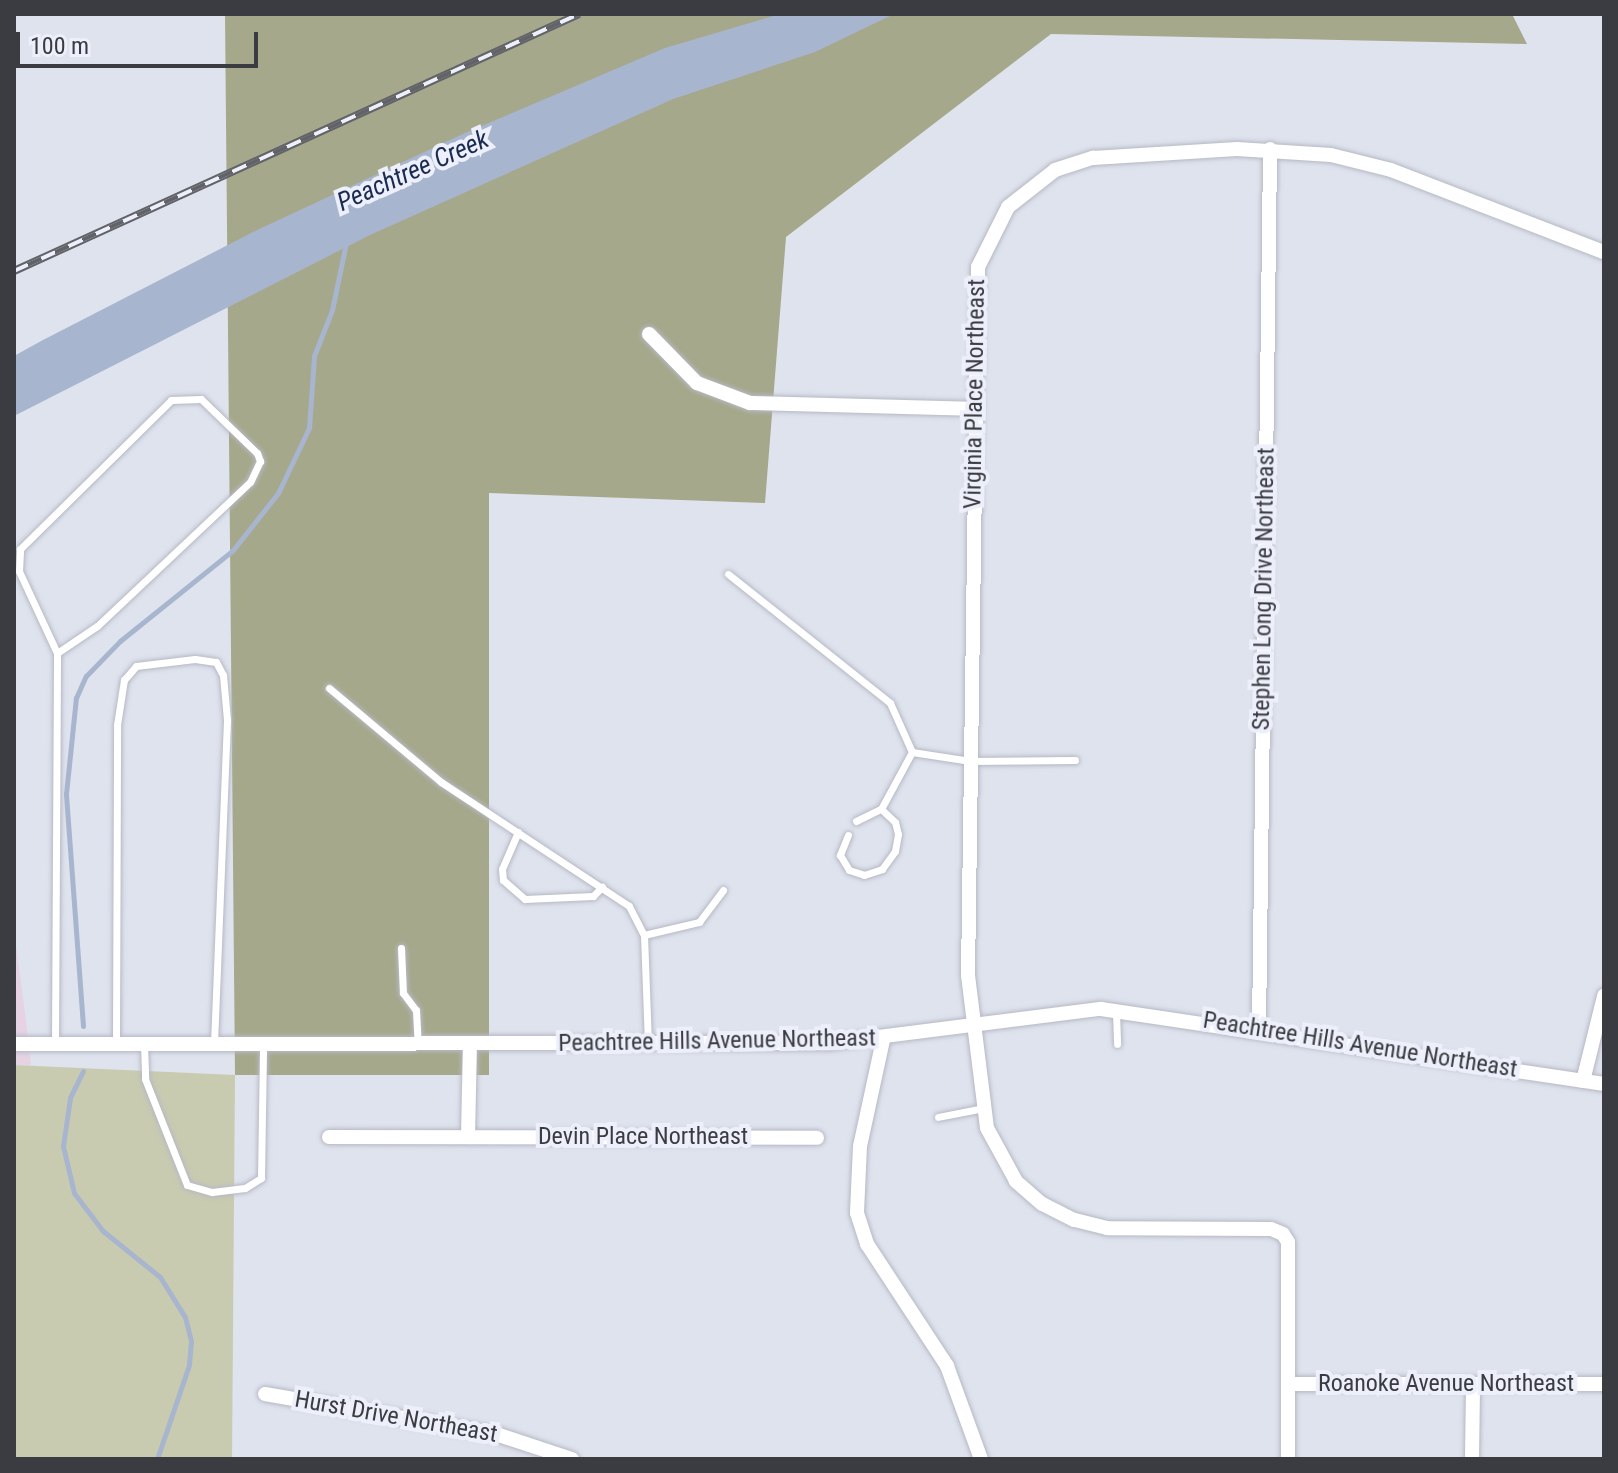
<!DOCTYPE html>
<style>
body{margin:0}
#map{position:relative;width:1618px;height:1473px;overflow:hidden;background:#dfe3ee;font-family:"Roboto Condensed",sans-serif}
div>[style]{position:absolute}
.commercial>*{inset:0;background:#e5d3e4}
.green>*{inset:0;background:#c9cbb0}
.forest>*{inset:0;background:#a6a88b}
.water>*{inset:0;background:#a8b5cf}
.stream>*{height:5px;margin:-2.5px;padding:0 2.5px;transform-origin:2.5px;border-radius:2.5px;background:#a8b5cf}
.roads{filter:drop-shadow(0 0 2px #b6b9c4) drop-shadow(0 0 2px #b6b9c4)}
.service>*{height:7px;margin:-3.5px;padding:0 3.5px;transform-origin:3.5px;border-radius:3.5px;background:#fff}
.minor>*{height:14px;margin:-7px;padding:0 7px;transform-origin:7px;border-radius:7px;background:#fff}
.rail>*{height:8px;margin-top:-4px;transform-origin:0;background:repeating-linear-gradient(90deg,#edf0fb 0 15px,#616369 0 30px);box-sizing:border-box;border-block:2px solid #616369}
span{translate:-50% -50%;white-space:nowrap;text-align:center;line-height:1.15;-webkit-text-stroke:8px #edf0fb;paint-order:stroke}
.street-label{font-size:24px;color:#3b3c41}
.water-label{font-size:26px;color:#1b2b50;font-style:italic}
.frame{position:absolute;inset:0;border:16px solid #3b3c41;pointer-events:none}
.scale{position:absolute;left:16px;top:32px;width:242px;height:36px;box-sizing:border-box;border:4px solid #3b3c41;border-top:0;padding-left:10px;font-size:24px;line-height:28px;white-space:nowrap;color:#3b3c41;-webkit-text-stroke:6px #edf0fb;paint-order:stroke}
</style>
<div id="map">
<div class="commercial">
<div style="clip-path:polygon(14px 929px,25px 1013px,31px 1065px,14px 1065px)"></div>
</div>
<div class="green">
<div style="clip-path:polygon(14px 1065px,235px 1075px,232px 1459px,14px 1459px)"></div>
</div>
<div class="forest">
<div style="clip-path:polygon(225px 14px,1512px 14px,1527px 44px,1051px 34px,786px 237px,765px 503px,489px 493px,489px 1075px,235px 1075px)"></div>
</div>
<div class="water">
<div style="clip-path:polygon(780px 14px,894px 14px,815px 52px,673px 99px,370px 235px,14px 416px,14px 356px,43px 340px,255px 231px,465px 133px,665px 48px)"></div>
</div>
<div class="stream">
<div style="left:83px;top:1026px;width:233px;rotate:-94.2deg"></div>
<div style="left:66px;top:794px;width:97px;rotate:-84.1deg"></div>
<div style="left:76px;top:698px;width:24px;rotate:-66deg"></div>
<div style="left:86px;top:676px;width:49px;rotate:-45.8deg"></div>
<div style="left:120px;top:641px;width:145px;rotate:-38.8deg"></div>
<div style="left:233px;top:550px;width:73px;rotate:-51.7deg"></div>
<div style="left:278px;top:493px;width:72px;rotate:-64.5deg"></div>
<div style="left:309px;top:428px;width:72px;rotate:-86deg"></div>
<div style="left:314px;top:356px;width:49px;rotate:-68.6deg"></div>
<div style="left:332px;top:310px;width:68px;rotate:-78.2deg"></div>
<div style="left:83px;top:1071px;width:30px;rotate:116deg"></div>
<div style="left:70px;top:1098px;width:49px;rotate:98.3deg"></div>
<div style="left:63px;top:1146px;width:48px;rotate:76.8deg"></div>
<div style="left:74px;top:1193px;width:48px;rotate:52.7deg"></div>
<div style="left:103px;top:1231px;width:73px;rotate:38.9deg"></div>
<div style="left:160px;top:1277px;width:47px;rotate:58deg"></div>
<div style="left:185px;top:1317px;width:25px;rotate:76deg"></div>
<div style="left:191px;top:1341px;width:24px;rotate:95deg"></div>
<div style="left:189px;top:1365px;width:99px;rotate:108.8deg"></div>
</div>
<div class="roads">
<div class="service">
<div style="left:728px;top:574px;width:207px;rotate:38.5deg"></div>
<div style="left:890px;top:703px;width:54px;rotate:65.8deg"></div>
<div style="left:912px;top:752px;width:59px;rotate:8.8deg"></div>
<div style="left:970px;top:761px;width:105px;rotate:-0.5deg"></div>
<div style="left:329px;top:688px;width:146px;rotate:40deg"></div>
<div style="left:441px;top:782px;width:225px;rotate:33.4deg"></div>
<div style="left:629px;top:906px;width:33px;rotate:63deg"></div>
<div style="left:644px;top:935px;width:108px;rotate:87.9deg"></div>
<div style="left:856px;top:821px;width:28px;rotate:-26deg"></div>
<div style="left:881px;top:809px;width:65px;rotate:-61.5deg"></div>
<div style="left:518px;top:832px;width:40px;rotate:113.4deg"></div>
<div style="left:502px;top:869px;width:11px;rotate:85deg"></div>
<div style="left:503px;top:880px;width:29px;rotate:41deg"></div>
<div style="left:525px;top:899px;width:68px;rotate:-2.5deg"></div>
<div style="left:593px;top:896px;width:13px;rotate:-45deg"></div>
<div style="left:848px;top:835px;width:22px;rotate:112deg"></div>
<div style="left:840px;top:855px;width:17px;rotate:59deg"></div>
<div style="left:849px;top:870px;width:16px;rotate:18deg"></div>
<div style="left:864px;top:875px;width:19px;rotate:-18deg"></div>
<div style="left:882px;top:869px;width:22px;rotate:-54deg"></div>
<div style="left:895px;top:851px;width:17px;rotate:-80deg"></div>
<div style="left:898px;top:834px;width:12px;rotate:-104deg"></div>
<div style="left:895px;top:822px;width:19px;rotate:-137deg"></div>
<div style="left:644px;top:935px;width:57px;rotate:-13.3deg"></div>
<div style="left:699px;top:922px;width:40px;rotate:-53deg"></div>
<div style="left:401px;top:948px;width:45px;rotate:87.5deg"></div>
<div style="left:403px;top:993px;width:21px;rotate:53deg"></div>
<div style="left:416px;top:1010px;width:33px;rotate:87deg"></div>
<div style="left:1116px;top:1012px;width:32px;rotate:88deg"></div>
<div style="left:55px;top:1044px;width:391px;rotate:-89.7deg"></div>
<div style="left:57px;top:653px;width:90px;rotate:-114.9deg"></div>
<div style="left:19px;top:571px;width:22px;rotate:-87deg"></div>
<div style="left:20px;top:549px;width:212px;rotate:-44.6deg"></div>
<div style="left:171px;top:400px;width:30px;rotate:-2deg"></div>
<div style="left:201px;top:399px;width:78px;rotate:44deg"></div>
<div style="left:257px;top:453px;width:9px;rotate:69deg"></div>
<div style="left:260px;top:461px;width:23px;rotate:115deg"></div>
<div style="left:250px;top:482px;width:210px;rotate:136.7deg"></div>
<div style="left:97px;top:626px;width:48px;rotate:146deg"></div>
<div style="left:116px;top:1044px;width:319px;rotate:-89.8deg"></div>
<div style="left:117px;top:725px;width:46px;rotate:-81.2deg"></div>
<div style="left:124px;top:680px;width:18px;rotate:-49deg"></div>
<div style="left:136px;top:666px;width:59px;rotate:-6.8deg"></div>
<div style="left:195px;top:659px;width:21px;rotate:8deg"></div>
<div style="left:216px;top:662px;width:15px;rotate:62deg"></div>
<div style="left:223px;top:675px;width:45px;rotate:84.9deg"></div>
<div style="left:227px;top:720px;width:324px;rotate:92.3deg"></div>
<div style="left:144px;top:1044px;width:35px;rotate:88deg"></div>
<div style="left:145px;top:1079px;width:114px;rotate:68.4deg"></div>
<div style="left:187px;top:1185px;width:26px;rotate:16deg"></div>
<div style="left:212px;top:1192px;width:33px;rotate:-7deg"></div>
<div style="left:245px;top:1188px;width:19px;rotate:-32deg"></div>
<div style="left:261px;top:1178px;width:134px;rotate:-89.1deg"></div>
<div style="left:938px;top:1117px;width:47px;rotate:-11.1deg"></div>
</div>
<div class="minor">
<div style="left:649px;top:334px;width:69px;rotate:45.6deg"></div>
<div style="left:697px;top:383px;width:57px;rotate:20.7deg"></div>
<div style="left:750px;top:403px;width:223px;rotate:1.5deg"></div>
<div style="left:1259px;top:1029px;width:880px;rotate:-89.28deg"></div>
<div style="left:883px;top:1040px;width:108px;rotate:102.2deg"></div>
<div style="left:860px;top:1146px;width:67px;rotate:92.6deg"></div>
<div style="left:857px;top:1213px;width:33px;rotate:72deg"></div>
<div style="left:867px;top:1244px;width:146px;rotate:56.7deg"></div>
<div style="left:947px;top:1366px;width:99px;rotate:69.9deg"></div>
<div style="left:14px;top:1044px;width:816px;rotate:-0.07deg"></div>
<div style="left:830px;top:1043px;width:273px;rotate:-7.2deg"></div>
<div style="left:1101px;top:1009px;width:509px;rotate:8.48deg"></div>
<div style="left:1583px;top:1081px;width:88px;rotate:-76.1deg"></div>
<div style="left:329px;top:1137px;width:488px;rotate:0.1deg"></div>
<div style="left:468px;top:1137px;width:94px;rotate:-88.8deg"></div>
<div style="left:1288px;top:1384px;width:316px"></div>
<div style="left:265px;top:1394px;width:238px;rotate:9.9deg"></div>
<div style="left:499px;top:1435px;width:77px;rotate:18.2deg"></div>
<div style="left:1288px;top:1459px;width:217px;rotate:-90deg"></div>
<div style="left:1288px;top:1242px;width:9px;rotate:-122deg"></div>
<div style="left:1283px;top:1234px;width:13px;rotate:-157deg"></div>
<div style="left:1271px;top:1229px;width:164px;rotate:-179.7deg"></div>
<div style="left:1107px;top:1228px;width:34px;rotate:-166deg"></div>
<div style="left:1074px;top:1220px;width:36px;rotate:-153deg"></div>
<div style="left:1042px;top:1204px;width:35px;rotate:-139deg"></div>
<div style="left:1016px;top:1181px;width:60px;rotate:-118.7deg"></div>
<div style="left:987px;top:1128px;width:154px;rotate:-97.1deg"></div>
<div style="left:968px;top:975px;width:708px;rotate:-89.19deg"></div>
<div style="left:978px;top:267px;width:67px;rotate:-63.4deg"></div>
<div style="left:1008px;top:207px;width:60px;rotate:-38.2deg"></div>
<div style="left:1055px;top:170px;width:40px;rotate:-18deg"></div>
<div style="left:1093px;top:158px;width:144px;rotate:-3.6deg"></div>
<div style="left:1237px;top:149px;width:94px;rotate:3.7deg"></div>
<div style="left:1331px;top:155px;width:62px;rotate:14deg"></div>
<div style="left:1391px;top:170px;width:228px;rotate:21.1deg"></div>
<div style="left:1472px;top:1459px;width:75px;rotate:-89.2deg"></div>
</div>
</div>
<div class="rail">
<div style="left:14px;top:271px;width:621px;rotate:-24.46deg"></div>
</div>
<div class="street-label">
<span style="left:975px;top:394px;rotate:-89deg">Virginia Place Northeast</span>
<span style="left:1264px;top:589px;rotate:-89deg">Stephen Long Drive Northeast</span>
<span style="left:717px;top:1041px;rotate:-1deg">Peachtree Hills Avenue Northeast</span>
<span style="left:1360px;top:1045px;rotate:9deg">Peachtree Hills Avenue Northeast</span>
<span style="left:643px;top:1137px">Devin Place Northeast</span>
<span style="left:1446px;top:1384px">Roanoke Avenue Northeast</span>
<span style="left:396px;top:1417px;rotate:10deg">Hurst Drive Northeast</span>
</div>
<div class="water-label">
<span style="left:413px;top:171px;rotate:-24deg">Peachtree Creek</span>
</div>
<div class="frame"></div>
<div class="scale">100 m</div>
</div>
